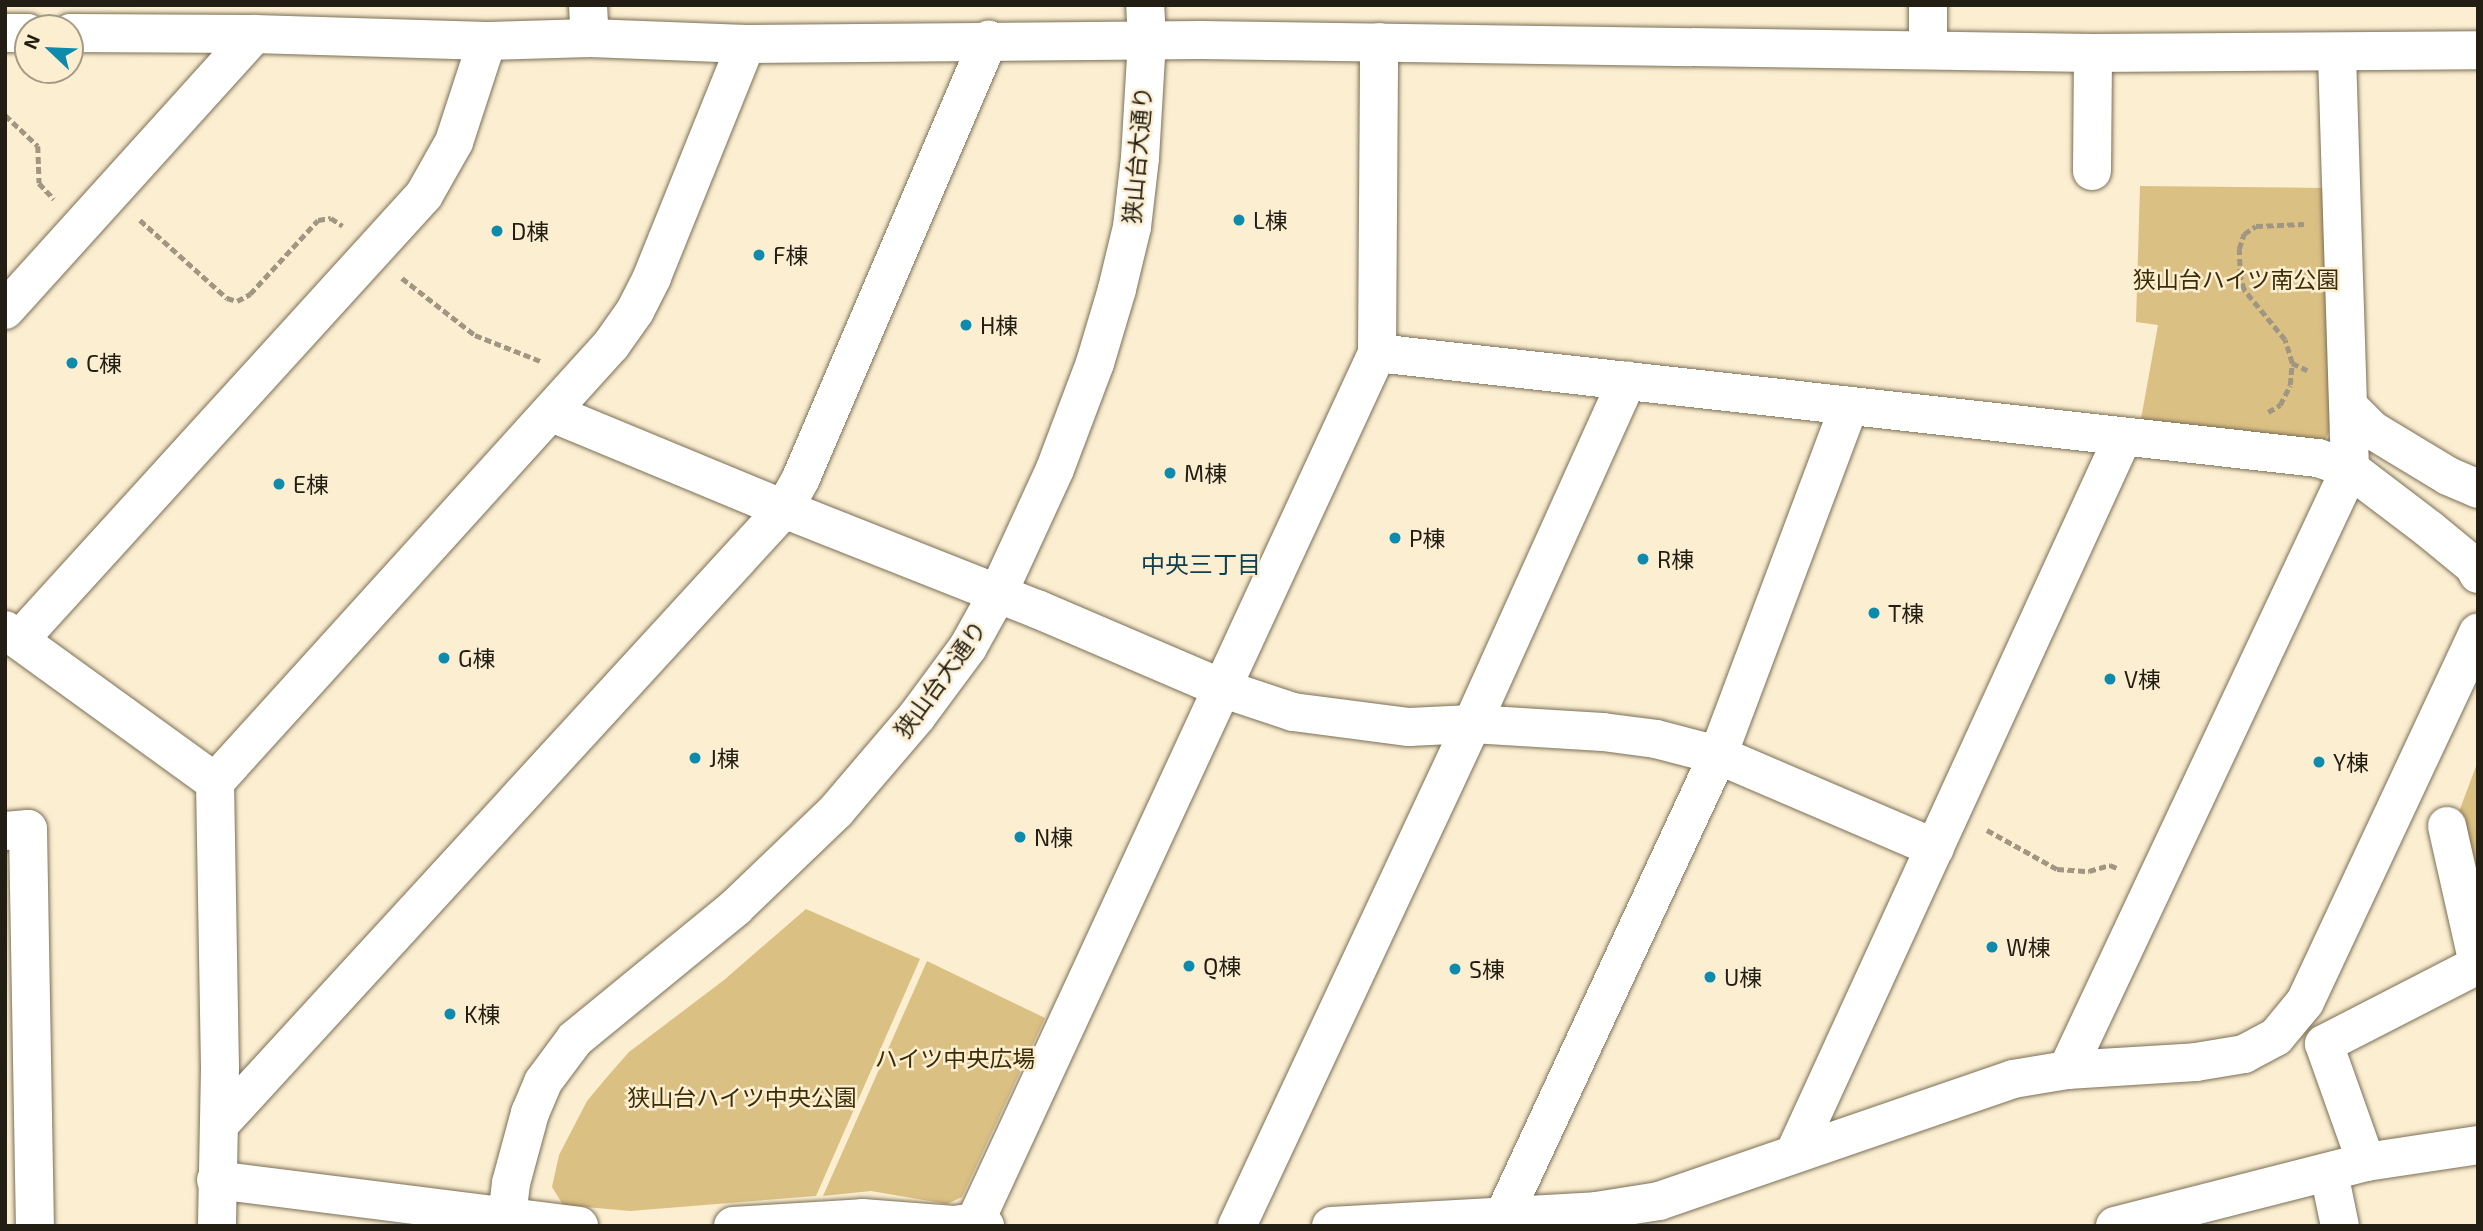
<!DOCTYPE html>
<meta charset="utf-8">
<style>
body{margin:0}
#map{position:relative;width:2483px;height:1231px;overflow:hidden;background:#fbeed1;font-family:"Exo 2","Noto Sans JP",sans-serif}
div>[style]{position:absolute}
.green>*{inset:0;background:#dbc084}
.path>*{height:4.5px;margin-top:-2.25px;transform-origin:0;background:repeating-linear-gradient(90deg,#a09681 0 7px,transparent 0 10.5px)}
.roads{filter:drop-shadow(0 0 2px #7b6f56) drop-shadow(0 0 2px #7b6f56)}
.minor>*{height:38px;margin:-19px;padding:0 19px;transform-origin:19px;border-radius:19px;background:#fff}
.dots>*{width:19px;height:19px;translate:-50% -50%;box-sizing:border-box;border:4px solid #fbeed1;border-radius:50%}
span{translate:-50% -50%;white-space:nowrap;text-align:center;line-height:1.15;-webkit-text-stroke:5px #fbeed1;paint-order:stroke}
.street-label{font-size:23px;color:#231e14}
.poi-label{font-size:23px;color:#231e14}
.left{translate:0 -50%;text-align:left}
.park-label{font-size:23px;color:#3b2d06}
.neighbourhood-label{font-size:24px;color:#0c4152}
.frame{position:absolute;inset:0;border:7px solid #231e14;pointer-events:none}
.north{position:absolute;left:14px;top:14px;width:70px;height:70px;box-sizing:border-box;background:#fbeed1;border:2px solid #a59b85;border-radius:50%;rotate:293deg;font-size:19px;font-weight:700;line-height:28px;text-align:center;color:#231e14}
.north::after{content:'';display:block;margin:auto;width:24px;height:32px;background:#0d8aac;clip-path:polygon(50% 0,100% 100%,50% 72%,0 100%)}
</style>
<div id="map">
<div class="green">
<div style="clip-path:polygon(2140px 186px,2325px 188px,2331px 428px,2324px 442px,2141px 419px,2158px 325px,2136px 322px)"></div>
<div style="clip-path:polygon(2478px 761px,2478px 907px,2457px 817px)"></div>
<div style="clip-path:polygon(806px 909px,920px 959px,816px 1196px,630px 1211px,563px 1205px,552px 1187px,559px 1155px,587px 1101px,607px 1077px,629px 1052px,724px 980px)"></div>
<div style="clip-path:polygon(927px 961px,1045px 1018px,962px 1197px,947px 1204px,871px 1191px,823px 1196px)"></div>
</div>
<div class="path">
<div style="left:5px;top:115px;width:45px;rotate:43.2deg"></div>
<div style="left:38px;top:146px;width:37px;rotate:88deg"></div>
<div style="left:39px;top:183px;width:22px;rotate:47deg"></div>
<div style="left:140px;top:220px;width:117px;rotate:41.9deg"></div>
<div style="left:227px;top:298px;width:10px;rotate:17deg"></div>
<div style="left:237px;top:301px;width:15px;rotate:-28deg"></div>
<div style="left:250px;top:294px;width:100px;rotate:-47.4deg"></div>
<div style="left:318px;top:220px;width:13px;rotate:-9deg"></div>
<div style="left:331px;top:218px;width:14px;rotate:34deg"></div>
<div style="left:402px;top:278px;width:93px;rotate:38deg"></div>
<div style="left:475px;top:335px;width:73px;rotate:21.7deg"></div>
<div style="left:2292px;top:363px;width:17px;rotate:25deg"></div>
<div style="left:2268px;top:412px;width:14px;rotate:-30deg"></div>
<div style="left:2280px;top:405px;width:22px;rotate:-63deg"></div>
<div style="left:2290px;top:385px;width:22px;rotate:-85deg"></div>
<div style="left:2292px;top:363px;width:24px;rotate:-107deg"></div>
<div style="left:2285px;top:340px;width:65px;rotate:-129.4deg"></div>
<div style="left:2244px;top:290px;width:15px;rotate:-106deg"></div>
<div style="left:2240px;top:276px;width:27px;rotate:-92deg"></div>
<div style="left:2239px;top:249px;width:16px;rotate:-72deg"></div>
<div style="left:2244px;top:234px;width:14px;rotate:-34deg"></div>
<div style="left:2256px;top:226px;width:48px;rotate:-2.4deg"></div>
<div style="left:1987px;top:830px;width:80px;rotate:29.1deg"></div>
<div style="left:2057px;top:869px;width:32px;rotate:4deg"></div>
<div style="left:2089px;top:871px;width:22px;rotate:-16deg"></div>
<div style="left:2110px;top:865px;width:10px;rotate:24deg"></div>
</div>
<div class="roads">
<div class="minor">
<div style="left:588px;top:5px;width:33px;rotate:87deg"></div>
<div style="left:5px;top:33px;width:23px"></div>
<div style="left:70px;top:33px;width:184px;rotate:0.3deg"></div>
<div style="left:254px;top:34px;width:233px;rotate:1.7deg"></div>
<div style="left:487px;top:41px;width:103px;rotate:-1.7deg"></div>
<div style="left:590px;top:38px;width:156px;rotate:2.2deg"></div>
<div style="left:746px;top:44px;width:455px;rotate:-0.5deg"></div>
<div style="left:1201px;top:40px;width:892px;rotate:0.83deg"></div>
<div style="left:2093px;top:53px;width:385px;rotate:-0.4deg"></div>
<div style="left:1928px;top:49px;width:44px;rotate:-90deg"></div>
<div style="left:2092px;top:171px;width:118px;rotate:-89.5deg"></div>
<div style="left:5px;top:310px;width:372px;rotate:-47.9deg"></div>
<div style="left:1377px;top:353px;width:947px;rotate:6.37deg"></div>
<div style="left:2318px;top:458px;width:34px;rotate:19deg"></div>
<div style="left:2350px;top:469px;width:99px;rotate:37.2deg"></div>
<div style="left:2429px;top:529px;width:58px;rotate:39.4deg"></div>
<div style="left:2474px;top:566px;width:9px;rotate:63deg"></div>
<div style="left:2350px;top:408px;width:31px;rotate:45deg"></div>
<div style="left:2372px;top:430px;width:89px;rotate:31.2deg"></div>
<div style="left:2448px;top:476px;width:33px;rotate:23deg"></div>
<div style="left:552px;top:413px;width:251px;rotate:22.5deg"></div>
<div style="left:784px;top:509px;width:272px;rotate:21.6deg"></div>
<div style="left:1037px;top:609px;width:200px;rotate:23.2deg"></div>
<div style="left:1221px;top:688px;width:76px;rotate:18.4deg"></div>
<div style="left:1293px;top:712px;width:117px;rotate:7.4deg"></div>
<div style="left:1409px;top:727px;width:63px;rotate:-2.7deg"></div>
<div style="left:1472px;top:724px;width:131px;rotate:3.5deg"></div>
<div style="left:1603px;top:732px;width:53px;rotate:7.5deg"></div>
<div style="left:1656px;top:739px;width:64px;rotate:14.5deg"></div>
<div style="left:1718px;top:755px;width:236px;rotate:23.2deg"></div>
<div style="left:5px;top:630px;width:259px;rotate:35.9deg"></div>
<div style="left:215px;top:782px;width:286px;rotate:89deg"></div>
<div style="left:220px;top:1068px;width:158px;rotate:91.1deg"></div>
<div style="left:19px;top:640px;width:602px;rotate:-47.69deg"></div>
<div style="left:424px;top:195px;width:61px;rotate:-60.5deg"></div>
<div style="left:454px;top:142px;width:106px;rotate:-71.9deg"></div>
<div style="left:215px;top:782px;width:590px;rotate:-47.82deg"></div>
<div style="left:611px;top:345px;width:42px;rotate:-54.8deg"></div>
<div style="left:635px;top:311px;width:38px;rotate:-63deg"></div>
<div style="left:652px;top:277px;width:251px;rotate:-68deg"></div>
<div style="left:2447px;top:826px;width:141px;rotate:77.3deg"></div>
<div style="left:5px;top:831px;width:23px;rotate:-5deg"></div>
<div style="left:28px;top:829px;width:397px;rotate:89deg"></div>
<div style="left:2067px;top:1070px;width:664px;rotate:-64.79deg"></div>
<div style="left:2350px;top:469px;width:417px;rotate:-91.8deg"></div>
<div style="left:219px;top:1125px;width:836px;rotate:-47.47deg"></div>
<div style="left:784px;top:509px;width:35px;rotate:-61deg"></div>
<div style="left:801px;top:478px;width:477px;rotate:-66.8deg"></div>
<div style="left:1794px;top:1154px;width:789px;rotate:-65.35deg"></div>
<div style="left:2366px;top:1162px;width:125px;rotate:-109.6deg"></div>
<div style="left:2324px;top:1044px;width:173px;rotate:-27.2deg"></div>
<div style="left:2329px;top:1173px;width:54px;rotate:78.3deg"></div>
<div style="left:216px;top:1180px;width:366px;rotate:7.2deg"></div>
<div style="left:1504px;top:1215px;width:507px;rotate:-65.05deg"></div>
<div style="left:1718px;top:755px;width:373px;rotate:-69.4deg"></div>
<div style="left:975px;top:1222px;width:957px;rotate:-65.17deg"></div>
<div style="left:1377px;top:353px;width:311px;rotate:-89.6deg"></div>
<div style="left:506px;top:1226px;width:43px;rotate:-83.4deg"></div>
<div style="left:511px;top:1183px;width:73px;rotate:-74.8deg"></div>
<div style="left:530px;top:1113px;width:34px;rotate:-67deg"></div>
<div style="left:543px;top:1082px;width:54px;rotate:-53.3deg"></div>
<div style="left:575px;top:1039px;width:208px;rotate:-39.3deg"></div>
<div style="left:736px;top:907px;width:139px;rotate:-43.8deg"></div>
<div style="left:836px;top:811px;width:125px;rotate:-49.5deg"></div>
<div style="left:917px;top:716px;width:86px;rotate:-53.5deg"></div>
<div style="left:968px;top:647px;width:62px;rotate:-60.9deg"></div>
<div style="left:998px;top:593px;width:136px;rotate:-65.3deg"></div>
<div style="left:1055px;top:469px;width:113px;rotate:-69.3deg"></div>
<div style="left:1095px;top:363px;width:77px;rotate:-73.4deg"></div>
<div style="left:1117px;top:289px;width:64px;rotate:-76.4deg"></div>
<div style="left:1132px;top:227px;width:69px;rotate:-83.4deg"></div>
<div style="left:1140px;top:158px;width:118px;rotate:-86.6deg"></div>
<div style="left:1147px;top:40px;width:35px;rotate:-93deg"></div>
<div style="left:733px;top:1226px;width:129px;rotate:-3.5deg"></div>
<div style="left:862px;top:1218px;width:92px;rotate:4.4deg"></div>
<div style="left:954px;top:1225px;width:21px;rotate:-8deg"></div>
<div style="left:975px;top:1222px;width:11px;rotate:22deg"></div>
<div style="left:1237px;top:1226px;width:554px;rotate:-64.91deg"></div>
<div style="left:1472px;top:724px;width:377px;rotate:-65.7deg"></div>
<div style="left:1331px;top:1226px;width:265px;rotate:-3.2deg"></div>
<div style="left:1596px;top:1211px;width:64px;rotate:-9deg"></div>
<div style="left:1659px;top:1201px;width:374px;rotate:-19deg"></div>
<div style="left:2013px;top:1079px;width:55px;rotate:-9.5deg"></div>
<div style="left:2067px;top:1070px;width:129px;rotate:-3.5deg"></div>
<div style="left:2196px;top:1062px;width:49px;rotate:-9.5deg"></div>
<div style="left:2244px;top:1054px;width:36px;rotate:-28deg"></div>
<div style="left:2276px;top:1037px;width:45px;rotate:-50.4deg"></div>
<div style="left:2305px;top:1002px;width:408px;rotate:-64.9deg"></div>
<div style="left:2115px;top:1226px;width:259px;rotate:-14.3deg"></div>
<div style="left:2366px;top:1162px;width:113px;rotate:-8.6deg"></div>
</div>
</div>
<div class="dots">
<div style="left:1239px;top:220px;background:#0d8aac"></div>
<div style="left:497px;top:231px;background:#0d8aac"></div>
<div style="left:759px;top:255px;background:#0d8aac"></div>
<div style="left:966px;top:325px;background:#0d8aac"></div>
<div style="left:72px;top:363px;background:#0d8aac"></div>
<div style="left:1170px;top:473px;background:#0d8aac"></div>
<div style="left:279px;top:484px;background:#0d8aac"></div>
<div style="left:1395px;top:538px;background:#0d8aac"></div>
<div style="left:1643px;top:559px;background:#0d8aac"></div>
<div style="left:1874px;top:613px;background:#0d8aac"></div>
<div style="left:444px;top:658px;background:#0d8aac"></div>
<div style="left:2110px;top:679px;background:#0d8aac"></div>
<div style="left:695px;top:758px;background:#0d8aac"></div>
<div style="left:2319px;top:762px;background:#0d8aac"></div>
<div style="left:1020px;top:837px;background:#0d8aac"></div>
<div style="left:1992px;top:947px;background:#0d8aac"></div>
<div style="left:1189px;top:966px;background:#0d8aac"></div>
<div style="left:1455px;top:969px;background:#0d8aac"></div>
<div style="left:1710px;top:977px;background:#0d8aac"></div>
<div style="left:450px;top:1014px;background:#0d8aac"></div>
</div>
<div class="street-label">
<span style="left:1137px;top:155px;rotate:-85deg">狭山台大通り</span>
<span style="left:940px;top:679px;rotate:-54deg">狭山台大通り</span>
</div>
<div class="poi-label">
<span class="left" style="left:1253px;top:220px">L棟</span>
<span class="left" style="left:511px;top:231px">D棟</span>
<span class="left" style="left:773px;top:255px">F棟</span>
<span class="left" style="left:980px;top:325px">H棟</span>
<span class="left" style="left:86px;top:363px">C棟</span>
<span class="left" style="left:1184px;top:473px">M棟</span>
<span class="left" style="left:293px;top:484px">E棟</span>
<span class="left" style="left:1409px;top:538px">P棟</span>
<span class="left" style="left:1657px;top:559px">R棟</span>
<span class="left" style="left:1888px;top:613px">T棟</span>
<span class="left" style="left:458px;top:658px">G棟</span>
<span class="left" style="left:2124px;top:679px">V棟</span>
<span class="left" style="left:709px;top:758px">J棟</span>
<span class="left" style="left:2333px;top:762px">Y棟</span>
<span class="left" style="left:1034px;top:837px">N棟</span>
<span class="left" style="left:2006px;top:947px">W棟</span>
<span class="left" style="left:1203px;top:966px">Q棟</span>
<span class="left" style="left:1469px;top:969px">S棟</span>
<span class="left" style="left:1724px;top:977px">U棟</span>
<span class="left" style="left:464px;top:1014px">K棟</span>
</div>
<div class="park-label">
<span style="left:2236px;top:279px">狭山台ハイツ南公園</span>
<span style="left:955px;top:1058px">ハイツ中央広場</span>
<span style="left:742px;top:1097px">狭山台ハイツ中央公園</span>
</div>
<div class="neighbourhood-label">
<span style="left:1201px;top:564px">中央三丁目</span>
</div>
<div class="frame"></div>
<div class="north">N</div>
</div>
